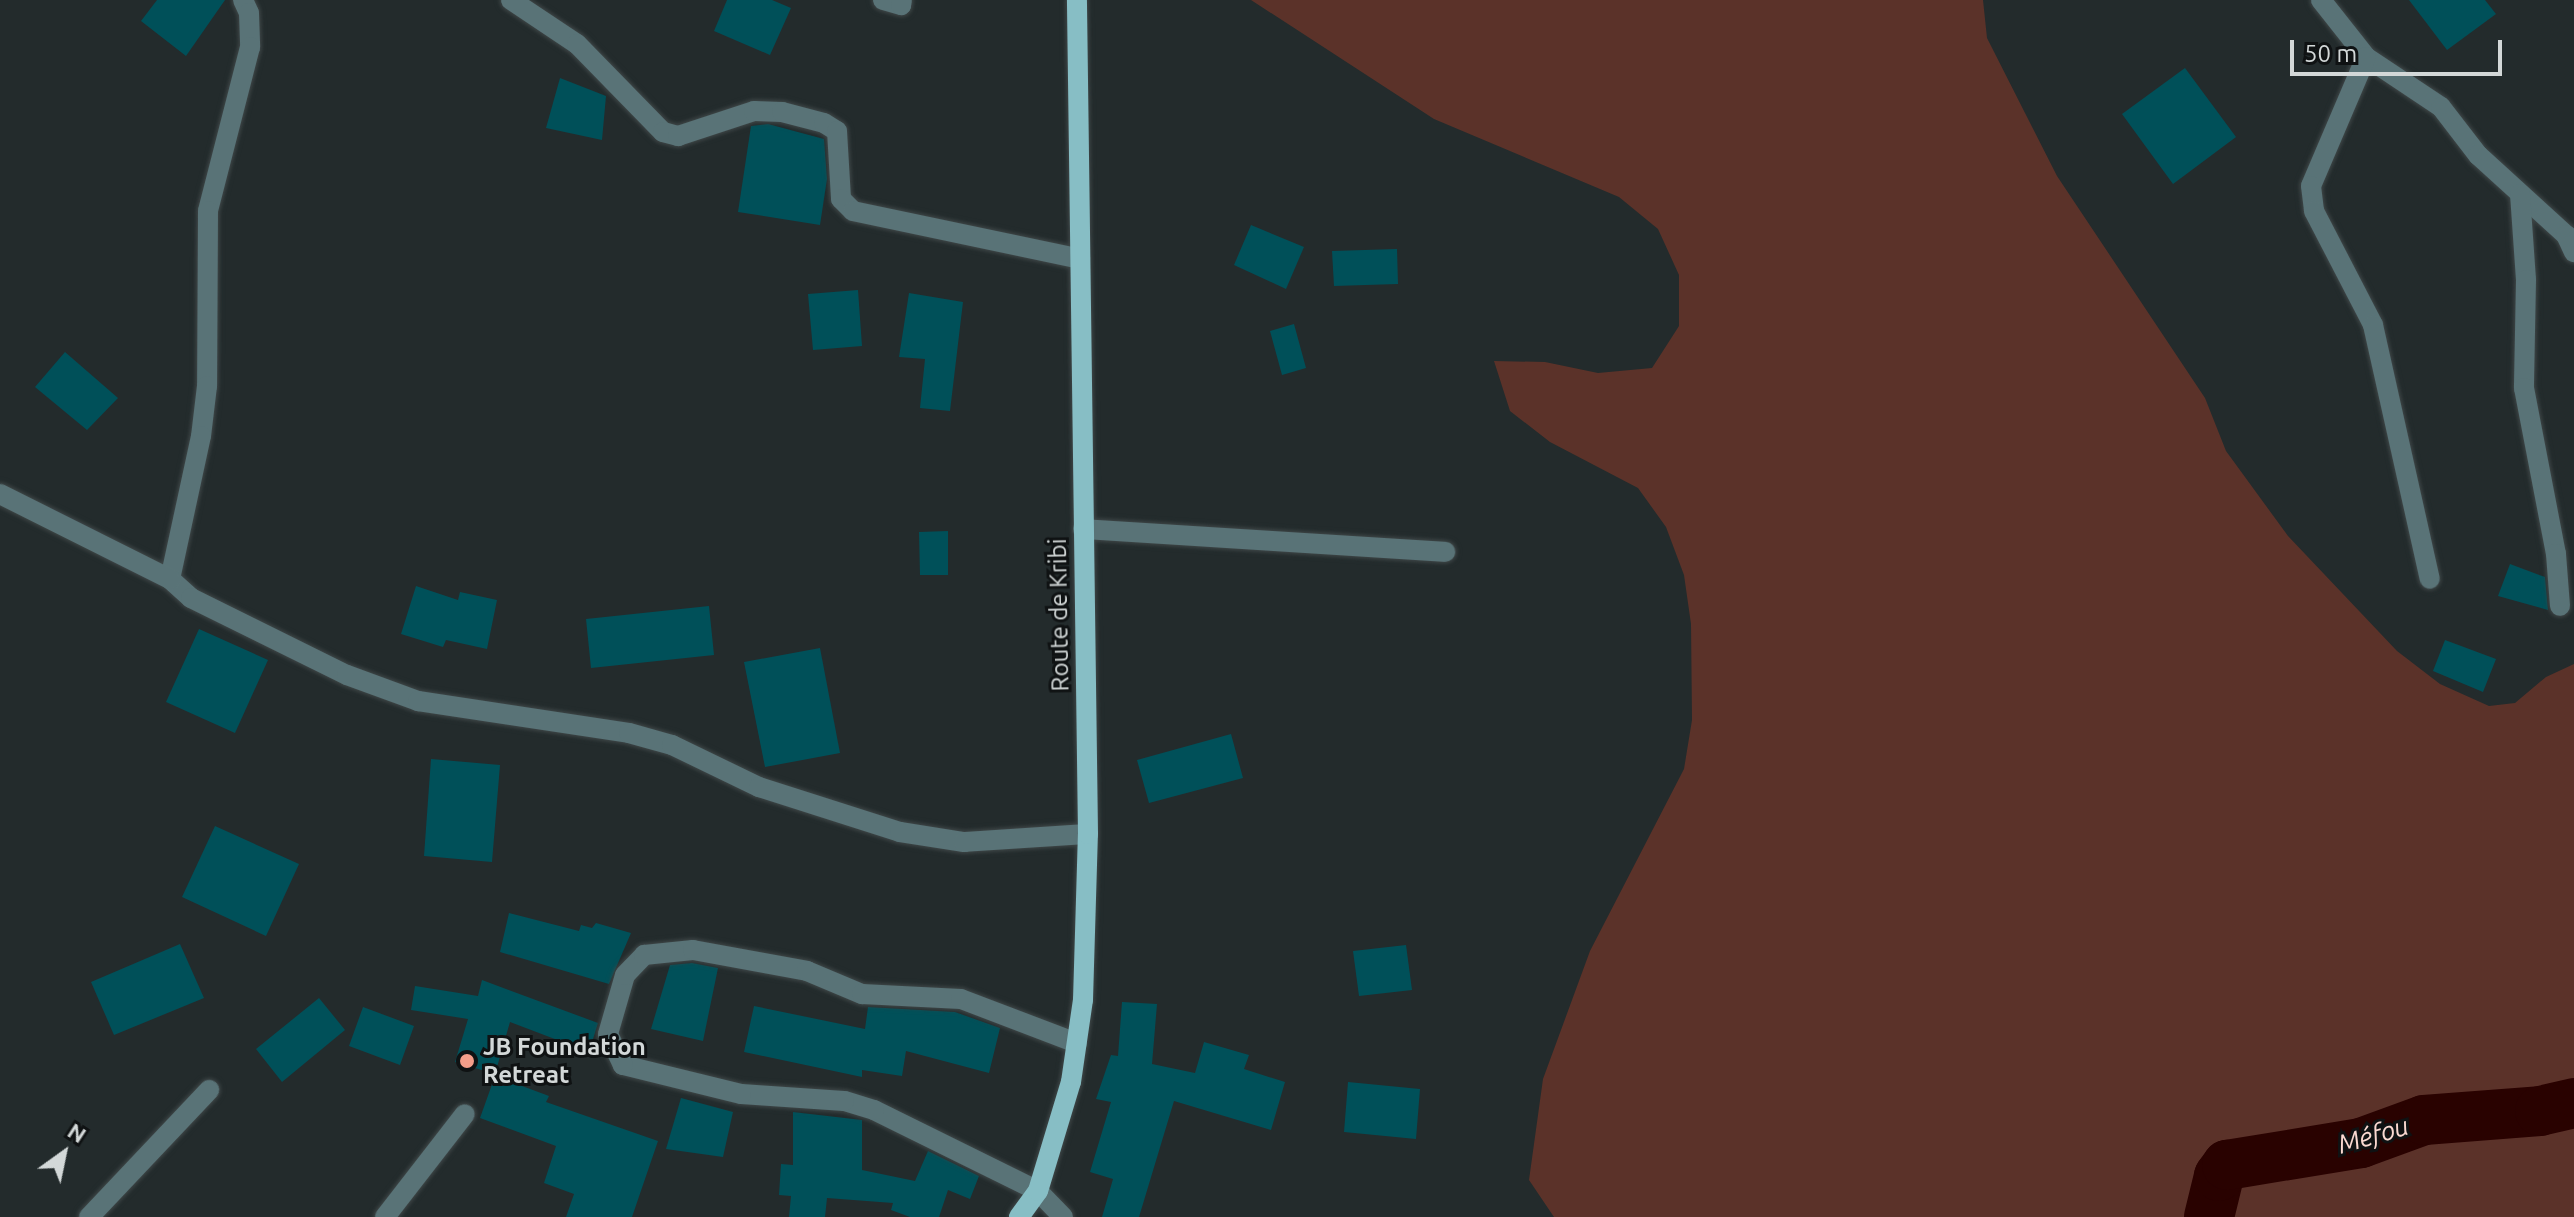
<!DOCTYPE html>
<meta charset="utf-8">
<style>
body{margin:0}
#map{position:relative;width:2574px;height:1217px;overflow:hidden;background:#232b2c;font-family:Ubuntu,sans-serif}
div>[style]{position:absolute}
.green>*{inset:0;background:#5b3229}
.river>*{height:50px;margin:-25px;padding:0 25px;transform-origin:25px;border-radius:25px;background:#290200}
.building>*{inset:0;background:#005059}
.roads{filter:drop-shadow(0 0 2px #3f4748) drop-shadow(0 0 2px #3f4748)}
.minor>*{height:20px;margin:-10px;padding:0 10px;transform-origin:10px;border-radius:10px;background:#597377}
.major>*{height:20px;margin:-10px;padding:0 10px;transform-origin:10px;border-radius:10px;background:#87bec5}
.dots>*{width:22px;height:22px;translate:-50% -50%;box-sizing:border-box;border:4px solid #0f1213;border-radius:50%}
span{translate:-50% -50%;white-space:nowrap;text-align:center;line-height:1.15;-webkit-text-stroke:6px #0f1213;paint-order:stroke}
.street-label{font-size:24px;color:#d3d8d8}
.poi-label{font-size:24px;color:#d3d8d8;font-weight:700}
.left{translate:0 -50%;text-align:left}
.water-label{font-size:26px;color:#fbd9d1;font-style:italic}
.north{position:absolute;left:24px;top:1113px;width:80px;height:80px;-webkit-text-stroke:6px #0f1213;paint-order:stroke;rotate:33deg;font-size:22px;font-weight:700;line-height:32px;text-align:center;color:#d3d8d8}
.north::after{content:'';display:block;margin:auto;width:28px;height:36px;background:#d3d8d8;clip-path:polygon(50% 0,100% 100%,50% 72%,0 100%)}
.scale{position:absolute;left:2290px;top:40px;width:212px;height:36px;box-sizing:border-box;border:4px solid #d3d8d8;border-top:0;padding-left:10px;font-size:24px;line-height:28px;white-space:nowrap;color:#d3d8d8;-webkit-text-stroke:6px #0f1213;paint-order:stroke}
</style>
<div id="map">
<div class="green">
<div style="clip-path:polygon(1251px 0,1983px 0,1987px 38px,2057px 176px,2205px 398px,2226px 451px,2288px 536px,2397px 651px,2440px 684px,2489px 706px,2515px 703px,2546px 677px,2574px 664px,2574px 1217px,1554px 1217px,1529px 1180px,1543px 1079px,1590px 951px,1684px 769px,1692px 720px,1691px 624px,1684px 575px,1666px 527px,1638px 488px,1550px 442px,1510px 411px,1494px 361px,1545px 362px,1598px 373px,1652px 368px,1679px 326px,1679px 275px,1658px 229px,1619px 197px,1434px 119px)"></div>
</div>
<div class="river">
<div style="left:2209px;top:1217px;width:42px;rotate:-76.3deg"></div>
<div style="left:2219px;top:1176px;width:14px;rotate:-54deg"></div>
<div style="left:2227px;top:1165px;width:136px;rotate:-9.3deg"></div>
<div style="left:2361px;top:1143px;width:67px;rotate:-20.1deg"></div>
<div style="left:2424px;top:1120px;width:116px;rotate:-4.4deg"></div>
<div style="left:2540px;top:1111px;width:35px;rotate:-13deg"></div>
</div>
<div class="building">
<div style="clip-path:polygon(157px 0,225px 0,186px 56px,141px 21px)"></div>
<div style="clip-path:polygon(727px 0,772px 0,791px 8px,770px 55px,714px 31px)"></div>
<div style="clip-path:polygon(2409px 0,2485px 0,2496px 14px,2447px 50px)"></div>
<div style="clip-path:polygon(2185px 68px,2236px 137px,2173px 184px,2122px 114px)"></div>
<div style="clip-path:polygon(560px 78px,606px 96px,602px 140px,546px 128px)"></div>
<div style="clip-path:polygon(768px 124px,824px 139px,827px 179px,820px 225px,738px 212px,751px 126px)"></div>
<div style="clip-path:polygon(1251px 225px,1304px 247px,1286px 289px,1234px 265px)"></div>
<div style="clip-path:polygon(1397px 249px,1398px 284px,1334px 286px,1332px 251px)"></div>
<div style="clip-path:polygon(858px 290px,862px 346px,813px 350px,808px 294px)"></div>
<div style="clip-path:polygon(909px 293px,963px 302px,950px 411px,920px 408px,925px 359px,899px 357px)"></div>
<div style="clip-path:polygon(1294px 324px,1306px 368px,1282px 375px,1270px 331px)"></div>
<div style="clip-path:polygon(65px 352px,118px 398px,87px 430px,35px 387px)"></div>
<div style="clip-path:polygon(948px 531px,948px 575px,920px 575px,919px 532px)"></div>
<div style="clip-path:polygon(2510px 564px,2545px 577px,2548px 610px,2498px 596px)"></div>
<div style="clip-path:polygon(416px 586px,458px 600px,460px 592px,497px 600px,487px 649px,446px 640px,443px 647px,401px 634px)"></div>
<div style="clip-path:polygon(709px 606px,714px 655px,591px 668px,586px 619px)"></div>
<div style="clip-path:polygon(199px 629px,268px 660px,235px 733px,166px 702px)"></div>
<div style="clip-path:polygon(2445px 640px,2496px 659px,2483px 692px,2433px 671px)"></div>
<div style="clip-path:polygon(820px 648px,840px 753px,765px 767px,744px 662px)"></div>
<div style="clip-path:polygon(1231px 734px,1243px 778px,1149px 803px,1137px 760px)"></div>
<div style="clip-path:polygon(431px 759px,500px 765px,492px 862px,424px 856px)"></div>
<div style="clip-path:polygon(215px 826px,299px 864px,266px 936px,182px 897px)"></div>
<div style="clip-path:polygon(509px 913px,579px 931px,581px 925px,592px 928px,596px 923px,631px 933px,609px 984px,500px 952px)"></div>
<div style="clip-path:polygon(180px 944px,204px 998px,114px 1035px,91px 982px)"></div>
<div style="clip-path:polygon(1406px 945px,1412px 990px,1359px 996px,1353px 951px)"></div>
<div style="clip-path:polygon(692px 963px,718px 968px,703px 1041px,651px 1029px,670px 965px)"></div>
<div style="clip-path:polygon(482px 980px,598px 1023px,589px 1052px,510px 1022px,495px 1074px,455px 1062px,468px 1019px,411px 1010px,415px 986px,478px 996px)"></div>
<div style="clip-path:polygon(319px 998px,345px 1030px,282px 1082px,256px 1049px)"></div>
<div style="clip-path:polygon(1122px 1002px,1157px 1004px,1152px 1064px,1195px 1073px,1204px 1042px,1249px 1055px,1244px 1069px,1285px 1082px,1271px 1130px,1174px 1101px,1139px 1217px,1102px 1217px,1113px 1179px,1090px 1172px,1111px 1102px,1096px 1099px,1111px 1055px,1118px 1056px)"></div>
<div style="clip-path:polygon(754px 1006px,865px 1029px,868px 1007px,955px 1012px,1000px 1028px,989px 1073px,906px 1051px,902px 1076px,862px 1070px,862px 1077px,744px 1052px)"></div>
<div style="clip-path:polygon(363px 1007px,414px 1026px,400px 1065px,349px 1046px)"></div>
<div style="clip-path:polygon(495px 1076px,549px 1096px,546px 1102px,658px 1141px,632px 1217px,566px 1217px,574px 1194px,544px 1183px,556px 1146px,480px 1118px)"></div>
<div style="clip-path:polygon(1348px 1082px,1420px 1089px,1416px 1139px,1344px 1132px)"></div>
<div style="clip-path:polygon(681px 1098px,733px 1112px,723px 1157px,666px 1149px)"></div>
<div style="clip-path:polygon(793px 1112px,862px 1120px,862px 1170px,915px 1181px,928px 1151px,979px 1176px,970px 1199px,948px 1190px,939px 1217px,910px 1217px,891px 1210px,893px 1203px,827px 1198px,825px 1217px,789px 1217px,791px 1196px,779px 1195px,781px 1164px,793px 1165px)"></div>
</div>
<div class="roads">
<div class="minor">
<div style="left:243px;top:0;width:14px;rotate:65deg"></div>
<div style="left:249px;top:13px;width:34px;rotate:88deg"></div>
<div style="left:250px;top:47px;width:169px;rotate:104.4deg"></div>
<div style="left:208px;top:211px;width:175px;rotate:90.3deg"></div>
<div style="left:207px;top:386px;width:50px;rotate:96.8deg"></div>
<div style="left:201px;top:436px;width:146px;rotate:102.2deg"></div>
<div style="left:170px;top:579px;width:28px;rotate:42deg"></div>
<div style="left:191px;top:598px;width:174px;rotate:26.3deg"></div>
<div style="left:347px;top:675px;width:76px;rotate:20.1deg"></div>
<div style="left:418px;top:701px;width:213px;rotate:8.6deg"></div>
<div style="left:629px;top:733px;width:45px;rotate:15.6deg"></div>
<div style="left:672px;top:745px;width:97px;rotate:25.8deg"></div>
<div style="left:759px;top:787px;width:148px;rotate:17.7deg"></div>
<div style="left:900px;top:832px;width:65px;rotate:8.9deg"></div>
<div style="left:964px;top:842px;width:124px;rotate:-3.7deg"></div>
<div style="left:511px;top:0;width:79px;rotate:33.7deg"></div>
<div style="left:577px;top:44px;width:123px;rotate:45.7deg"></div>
<div style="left:663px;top:132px;width:16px;rotate:15deg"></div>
<div style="left:678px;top:136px;width:80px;rotate:-18.2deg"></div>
<div style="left:754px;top:111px;width:28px;rotate:2deg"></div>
<div style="left:782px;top:112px;width:43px;rotate:14.7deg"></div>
<div style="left:824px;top:123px;width:15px;rotate:32deg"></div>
<div style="left:837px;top:131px;width:68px;rotate:86.6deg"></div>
<div style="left:841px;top:199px;width:17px;rotate:45deg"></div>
<div style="left:853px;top:211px;width:232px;rotate:11.9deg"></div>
<div style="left:883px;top:0;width:19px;rotate:16deg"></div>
<div style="left:901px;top:5px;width:5px;rotate:-79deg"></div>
<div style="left:2321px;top:0;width:73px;rotate:51.7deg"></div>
<div style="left:2366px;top:57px;width:90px;rotate:33.7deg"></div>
<div style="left:2441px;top:107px;width:61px;rotate:52.4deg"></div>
<div style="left:2478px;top:155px;width:119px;rotate:42.3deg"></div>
<div style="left:2566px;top:235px;width:19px;rotate:65deg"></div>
<div style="left:2366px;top:57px;width:140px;rotate:113.1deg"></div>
<div style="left:2311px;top:186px;width:25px;rotate:83deg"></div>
<div style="left:2314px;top:211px;width:128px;rotate:62.6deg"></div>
<div style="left:2373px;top:325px;width:260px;rotate:77.4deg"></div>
<div style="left:2520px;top:194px;width:86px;rotate:86deg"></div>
<div style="left:2526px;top:280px;width:108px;rotate:91.1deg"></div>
<div style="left:2524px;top:388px;width:169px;rotate:79.1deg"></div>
<div style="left:2556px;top:554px;width:52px;rotate:85.6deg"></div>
<div style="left:0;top:494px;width:190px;rotate:26.6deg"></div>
<div style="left:1083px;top:529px;width:363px;rotate:3.6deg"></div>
<div style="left:89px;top:1217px;width:175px;rotate:-46.6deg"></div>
<div style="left:385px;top:1217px;width:130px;rotate:-52.2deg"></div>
<div style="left:1063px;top:1217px;width:36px;rotate:-134deg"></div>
<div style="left:1038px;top:1191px;width:183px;rotate:-153.7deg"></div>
<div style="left:874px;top:1110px;width:31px;rotate:-163deg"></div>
<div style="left:844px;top:1101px;width:103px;rotate:-176.1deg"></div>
<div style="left:741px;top:1094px;width:122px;rotate:-166.2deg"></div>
<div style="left:623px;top:1065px;width:34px;rotate:-116deg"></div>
<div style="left:608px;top:1034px;width:61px;rotate:-73.9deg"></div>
<div style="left:625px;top:975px;width:28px;rotate:-46deg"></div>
<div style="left:644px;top:955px;width:49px;rotate:-5.8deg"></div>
<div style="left:693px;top:950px;width:116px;rotate:10.4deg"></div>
<div style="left:807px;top:971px;width:60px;rotate:22.7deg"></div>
<div style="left:862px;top:994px;width:99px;rotate:2.9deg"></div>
<div style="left:961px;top:999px;width:124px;rotate:20.8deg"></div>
</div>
<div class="major">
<div style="left:1019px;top:1217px;width:32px;rotate:-54deg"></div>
<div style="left:1038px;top:1191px;width:114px;rotate:-73.2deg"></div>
<div style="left:1071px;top:1082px;width:83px;rotate:-81.7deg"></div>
<div style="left:1083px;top:1000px;width:166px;rotate:-88.3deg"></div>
<div style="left:1088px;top:834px;width:834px;rotate:-90.76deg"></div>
</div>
</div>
<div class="dots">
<div style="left:467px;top:1061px;background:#f49e8a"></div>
</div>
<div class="street-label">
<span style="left:1059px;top:615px;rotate:-91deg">Route de Kribi</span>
</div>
<div class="poi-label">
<span class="left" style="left:483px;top:1061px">JB Foundation<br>Retreat</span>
</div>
<div class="water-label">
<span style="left:2373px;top:1135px;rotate:-16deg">Méfou</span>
</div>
<div class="north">N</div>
<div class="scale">50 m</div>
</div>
